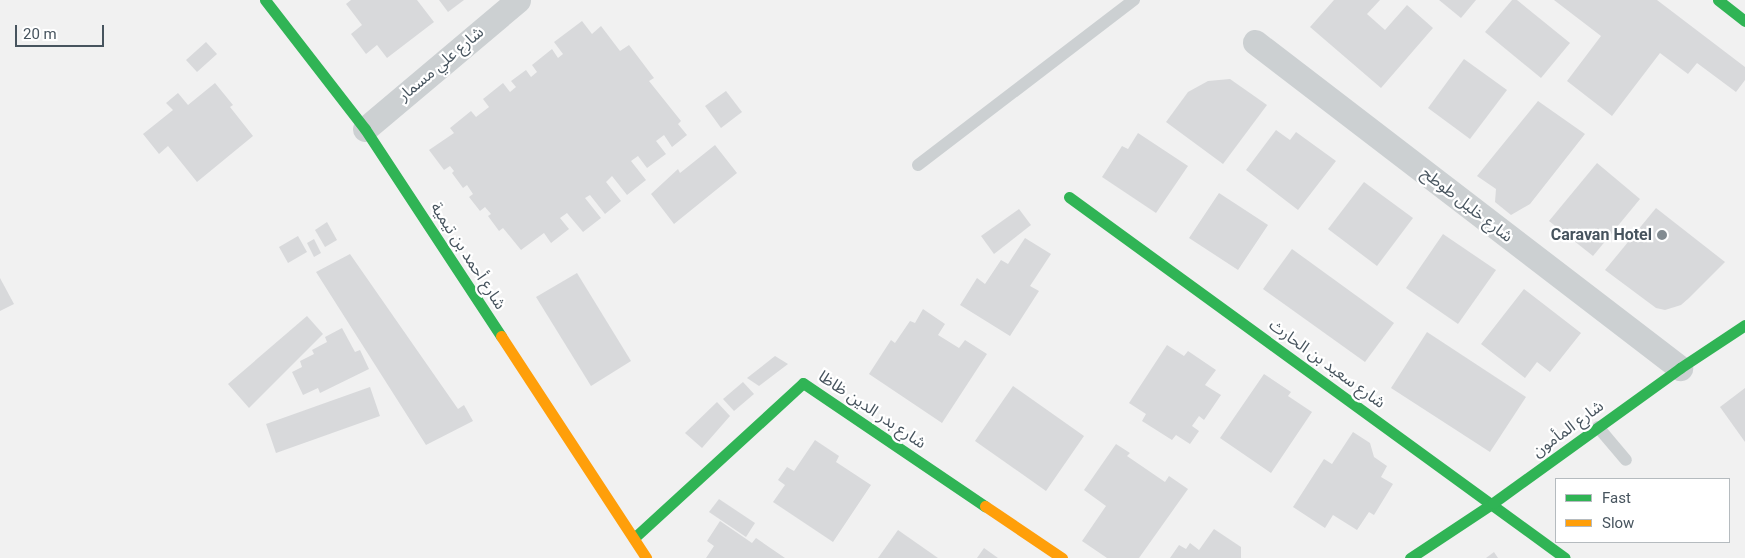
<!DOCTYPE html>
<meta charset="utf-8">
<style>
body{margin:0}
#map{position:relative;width:1745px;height:558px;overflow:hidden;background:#f1f1f1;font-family:Roboto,"Noto Sans Arabic",sans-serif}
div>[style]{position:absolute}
.building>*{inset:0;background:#d8d9db}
.lane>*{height:12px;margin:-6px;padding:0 6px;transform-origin:6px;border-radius:6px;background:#ccd0d2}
.street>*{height:25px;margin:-12.5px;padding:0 12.5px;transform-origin:12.5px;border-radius:12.5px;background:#ccd0d2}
.fast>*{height:11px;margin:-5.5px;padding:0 5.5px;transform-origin:5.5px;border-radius:5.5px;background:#30b455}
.slow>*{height:11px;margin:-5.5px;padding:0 5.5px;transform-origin:5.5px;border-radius:5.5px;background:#ff9f0a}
.dots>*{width:14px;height:14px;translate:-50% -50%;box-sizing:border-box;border:2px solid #fff;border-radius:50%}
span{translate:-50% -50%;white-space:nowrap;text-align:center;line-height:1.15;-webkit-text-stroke:4.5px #fff;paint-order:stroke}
.street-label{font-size:16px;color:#47545e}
.poi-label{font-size:16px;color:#47545e;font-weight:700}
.right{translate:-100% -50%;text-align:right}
.legend{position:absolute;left:1555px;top:478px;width:175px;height:65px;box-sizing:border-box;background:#fff;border:1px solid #b5bbbf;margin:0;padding:6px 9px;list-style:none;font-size:15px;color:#47545e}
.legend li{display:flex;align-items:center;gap:10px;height:25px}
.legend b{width:25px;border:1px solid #b5bbbf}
.scale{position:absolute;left:15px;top:25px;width:89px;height:22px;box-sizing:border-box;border:2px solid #47545e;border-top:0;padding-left:6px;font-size:15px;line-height:18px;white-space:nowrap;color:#47545e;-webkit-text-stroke:4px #fff;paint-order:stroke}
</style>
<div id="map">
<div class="building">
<div style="clip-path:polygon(351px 0,417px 0,434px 22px,387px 58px,377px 45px,366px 54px,351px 34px,362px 25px,346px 4px)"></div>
<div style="clip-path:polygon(439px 0,464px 0,448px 12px)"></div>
<div style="clip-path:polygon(1334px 0,1380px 0,1367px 14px,1385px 30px,1407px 5px,1433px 28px,1381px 88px,1310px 27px)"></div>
<div style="clip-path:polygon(1439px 0,1476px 0,1461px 18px)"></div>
<div style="clip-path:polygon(1512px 0,1517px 0,1570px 43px,1541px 78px,1485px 32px)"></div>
<div style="clip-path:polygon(1554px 0,1657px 0,1745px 67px,1745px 80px,1736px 92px,1697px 63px,1688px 74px,1660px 53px,1612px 116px,1567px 81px,1601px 36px)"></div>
<div style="clip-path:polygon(582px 21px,592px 34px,601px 26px,620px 51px,629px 45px,654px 78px,649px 81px,681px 121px,678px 124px,687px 135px,672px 147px,664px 135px,656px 141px,666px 154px,647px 168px,638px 156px,631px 161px,646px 180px,627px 195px,612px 176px,606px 182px,621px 201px,605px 214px,590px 195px,585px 198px,601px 218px,583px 232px,567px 213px,560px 218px,569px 229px,551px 243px,544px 233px,521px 250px,503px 228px,499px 231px,488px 216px,491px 214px,485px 207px,480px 211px,469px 197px,473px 194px,467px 185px,463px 188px,452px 173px,454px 171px,450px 166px,444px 170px,429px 150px,454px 133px,450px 128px,471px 111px,476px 117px,489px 107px,483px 99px,503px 83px,510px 92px,516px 87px,511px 81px,526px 70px,531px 77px,537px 72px,532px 65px,552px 49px,558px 58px,563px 54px,554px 42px)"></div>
<div style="clip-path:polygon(206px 42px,217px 54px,197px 72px,186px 60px)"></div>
<div style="clip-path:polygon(1464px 59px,1507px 90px,1470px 139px,1428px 108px)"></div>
<div style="clip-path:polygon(1230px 79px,1267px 105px,1223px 164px,1166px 122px,1188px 92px,1208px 81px)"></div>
<div style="clip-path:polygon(215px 83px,233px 105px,230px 107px,253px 136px,197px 182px,168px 146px,159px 154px,143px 134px,173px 110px,166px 103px,178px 93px,188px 105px)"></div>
<div style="clip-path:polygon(726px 91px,742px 112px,721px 128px,705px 106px)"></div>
<div style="clip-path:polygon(1538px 101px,1585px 134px,1530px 204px,1511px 215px,1495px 202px,1496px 189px,1477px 176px)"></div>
<div style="clip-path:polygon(1276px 130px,1290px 140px,1296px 132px,1336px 161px,1298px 210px,1246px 170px)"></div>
<div style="clip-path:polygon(1138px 133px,1188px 166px,1156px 213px,1102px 177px,1122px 146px,1128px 149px)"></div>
<div style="clip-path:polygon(715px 145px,737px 173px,674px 224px,651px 194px,678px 169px,680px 173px)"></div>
<div style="clip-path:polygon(1597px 163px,1640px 199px,1593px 256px,1549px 221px)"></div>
<div style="clip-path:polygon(1364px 182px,1413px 218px,1377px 266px,1328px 229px)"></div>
<div style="clip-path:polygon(1219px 193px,1268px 225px,1238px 270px,1189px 238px)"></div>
<div style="clip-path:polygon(1656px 208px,1725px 262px,1689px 298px,1681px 305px,1665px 310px,1656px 308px,1605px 270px)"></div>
<div style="clip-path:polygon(1019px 209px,1031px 225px,994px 254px,981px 236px)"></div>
<div style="clip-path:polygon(327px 222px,337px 240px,325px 247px,315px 230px)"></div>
<div style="clip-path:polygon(1443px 234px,1496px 270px,1458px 324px,1406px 288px)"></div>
<div style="clip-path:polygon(298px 236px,307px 252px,288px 263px,279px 247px)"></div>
<div style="clip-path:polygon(1025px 238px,1051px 254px,1030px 286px,1039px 291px,1010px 336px,960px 305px,977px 278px,985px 284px,1001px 260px,1008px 264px)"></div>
<div style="clip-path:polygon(314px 239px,321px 253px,314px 257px,307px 243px)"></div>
<div style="clip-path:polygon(1292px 249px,1394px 323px,1365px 362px,1263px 289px)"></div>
<div style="clip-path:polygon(350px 254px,458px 409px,464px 405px,473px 421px,426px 445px,316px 272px)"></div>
<div style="clip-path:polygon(577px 273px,631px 361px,591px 386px,536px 297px)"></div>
<div style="clip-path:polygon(0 278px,14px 304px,0 311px)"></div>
<div style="clip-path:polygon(1524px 289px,1581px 333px,1550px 372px,1537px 362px,1525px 378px,1481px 344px)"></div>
<div style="clip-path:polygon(923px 309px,945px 324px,938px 335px,959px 348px,965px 340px,987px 354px,942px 423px,869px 374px,891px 340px,895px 343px,910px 321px,915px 323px)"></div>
<div style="clip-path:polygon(307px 316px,323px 334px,249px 408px,228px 384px)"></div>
<div style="clip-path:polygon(342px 328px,355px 352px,360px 350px,369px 369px,320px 393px,318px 388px,303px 395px,292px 372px,302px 367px,300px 361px,314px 354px,312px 350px,327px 342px,325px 337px)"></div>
<div style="clip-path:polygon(1427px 332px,1526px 397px,1490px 452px,1391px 388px)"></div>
<div style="clip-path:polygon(1167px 345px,1184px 356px,1188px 351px,1216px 370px,1205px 385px,1221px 395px,1204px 420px,1199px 416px,1192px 426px,1199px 431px,1190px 444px,1176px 435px,1172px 440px,1142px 421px,1146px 414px,1129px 403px)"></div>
<div style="clip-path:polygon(775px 356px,788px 364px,759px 386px,747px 378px)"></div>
<div style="clip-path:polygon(1264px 374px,1291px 392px,1288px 396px,1312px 412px,1271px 473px,1220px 438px)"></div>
<div style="clip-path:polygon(743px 382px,754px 394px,734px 411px,723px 399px)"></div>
<div style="clip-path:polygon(1013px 386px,1084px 436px,1046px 491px,975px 441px)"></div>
<div style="clip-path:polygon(370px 387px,380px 416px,276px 453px,266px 424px)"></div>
<div style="clip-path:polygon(1745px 388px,1745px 442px,1720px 407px)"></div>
<div style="clip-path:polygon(717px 402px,730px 416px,702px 448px,685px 433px)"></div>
<div style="clip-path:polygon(1353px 432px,1370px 443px,1374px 457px,1387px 466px,1381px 477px,1393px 484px,1374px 515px,1369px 512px,1357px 530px,1333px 515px,1325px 528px,1293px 507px,1324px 459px,1332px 464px)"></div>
<div style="clip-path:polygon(815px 440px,839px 456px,836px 462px,871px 485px,833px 542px,773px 502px,785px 485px,778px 480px,787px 467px,794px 471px)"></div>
<div style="clip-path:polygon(1116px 444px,1130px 453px,1127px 456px,1165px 482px,1169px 476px,1188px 489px,1139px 558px,1107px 558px,1082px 541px,1106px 506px,1084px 490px)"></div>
<div style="clip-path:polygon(719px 499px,755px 523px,746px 537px,709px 512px)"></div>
<div style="clip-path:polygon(720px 521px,752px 543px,756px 538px,785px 558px,706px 558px,714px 546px,707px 541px)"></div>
<div style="clip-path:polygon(1214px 529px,1241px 547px,1241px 558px,1170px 558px,1179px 545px,1186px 549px,1190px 543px,1199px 550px)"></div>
<div style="clip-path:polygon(898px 530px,938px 558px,878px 558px)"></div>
<div style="clip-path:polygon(984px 548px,998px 558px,977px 558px)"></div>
<div style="clip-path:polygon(1494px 552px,1498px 558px,1486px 558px)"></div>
</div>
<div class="lane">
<div style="left:918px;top:165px;width:272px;rotate:-37.4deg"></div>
<div style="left:1598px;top:427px;width:43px;rotate:49.7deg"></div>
</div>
<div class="street">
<div style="left:1255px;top:42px;width:536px;rotate:37.49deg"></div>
<div style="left:365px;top:129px;width:200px;rotate:-40.1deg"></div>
</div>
<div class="fast">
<div style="left:265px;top:0;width:163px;rotate:52.2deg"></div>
<div style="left:365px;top:129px;width:248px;rotate:56.7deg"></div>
<div style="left:1718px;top:0;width:34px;rotate:38deg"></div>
<div style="left:1069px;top:197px;width:613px;rotate:36.05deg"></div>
<div style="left:634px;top:538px;width:229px;rotate:-42.5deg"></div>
<div style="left:803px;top:383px;width:220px;rotate:34.1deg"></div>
<div style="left:1410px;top:558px;width:100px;rotate:-33.5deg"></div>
<div style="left:1493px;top:503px;width:231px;rotate:-35.8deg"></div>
<div style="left:1680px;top:368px;width:78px;rotate:-33.5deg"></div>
</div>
<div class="slow">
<div style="left:501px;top:336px;width:265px;rotate:56.8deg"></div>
<div style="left:985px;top:506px;width:93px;rotate:34deg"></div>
</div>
<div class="dots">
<div style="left:1662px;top:235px;background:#828b91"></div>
</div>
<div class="street-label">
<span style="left:441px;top:64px;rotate:-40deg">شارع علي مسمار</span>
<span style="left:1467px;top:205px;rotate:38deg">شارع خليل طوطح</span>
<span style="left:468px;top:256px;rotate:57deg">شارع أحمد بن تيمية</span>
<span style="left:1327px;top:364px;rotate:36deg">شارع سعيد بن الحارث</span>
<span style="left:872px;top:410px;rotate:34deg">شارع بدر الدين ظاظا</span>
<span style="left:1568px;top:429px;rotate:-36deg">شارع المأمون</span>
</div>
<div class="poi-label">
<span class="right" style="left:1652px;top:235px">Caravan Hotel</span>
</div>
<ul class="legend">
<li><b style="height:6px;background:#30b455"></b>Fast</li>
<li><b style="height:6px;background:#ff9f0a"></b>Slow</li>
</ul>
<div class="scale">20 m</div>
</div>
